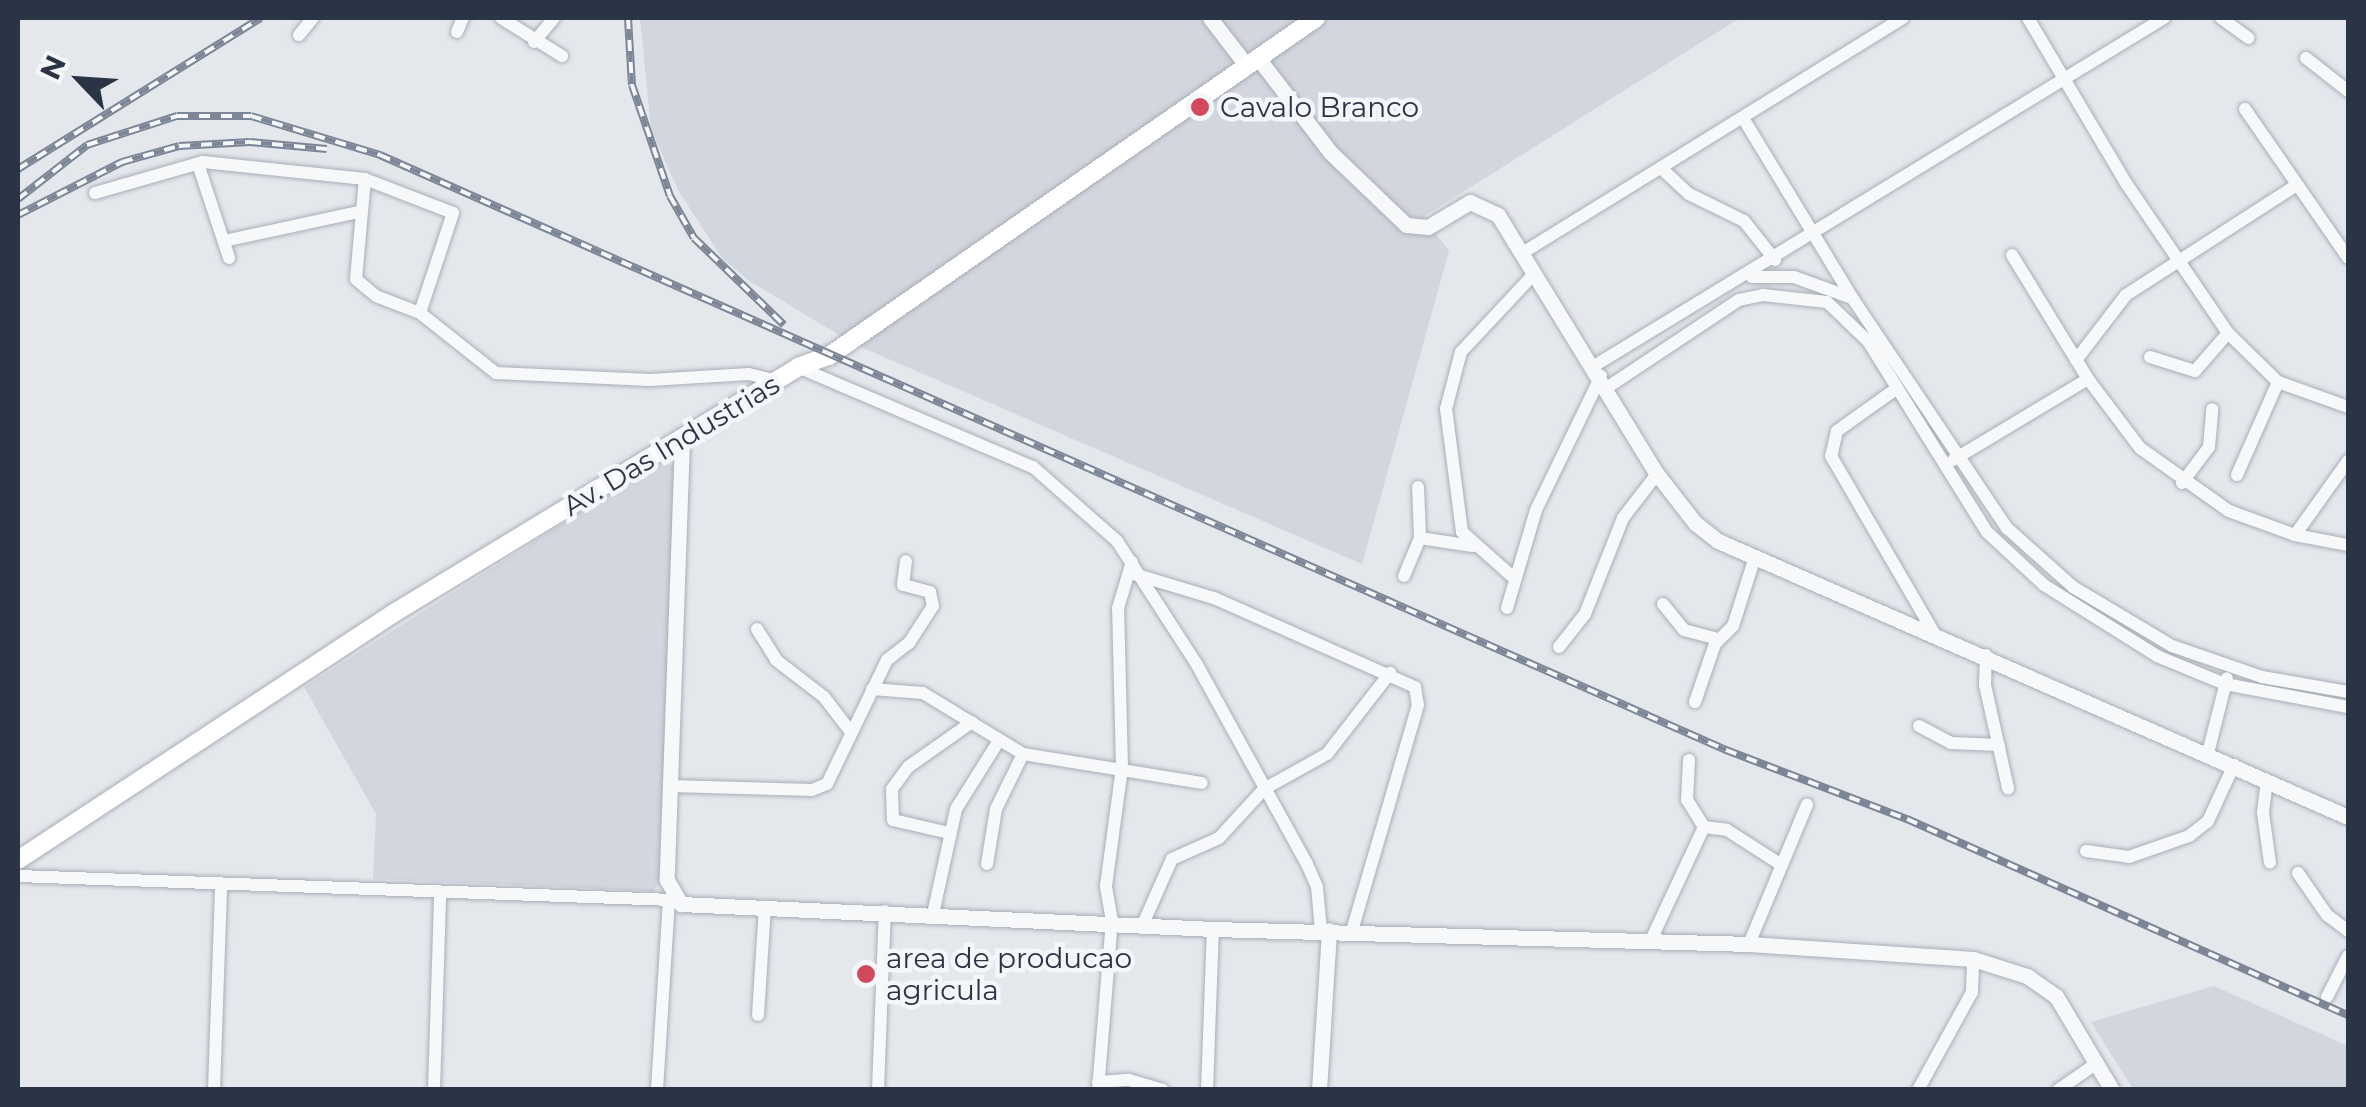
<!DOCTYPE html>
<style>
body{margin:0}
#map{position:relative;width:2366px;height:1107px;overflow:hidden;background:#e4e7ec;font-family:Montserrat,sans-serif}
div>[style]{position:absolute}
.built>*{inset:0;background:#d2d6de}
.roads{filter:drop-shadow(0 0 2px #a9aeb7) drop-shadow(0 0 2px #a9aeb7)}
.minor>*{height:12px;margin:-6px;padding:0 6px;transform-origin:6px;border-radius:6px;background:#f7f8fa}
.tertiary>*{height:15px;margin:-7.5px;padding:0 7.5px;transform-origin:7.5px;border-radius:7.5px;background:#f7f8fa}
.secondary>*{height:18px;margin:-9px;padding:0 9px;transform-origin:9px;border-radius:9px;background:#fff}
.rail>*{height:8px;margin-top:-4px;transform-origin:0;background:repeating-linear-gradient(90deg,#f4f6f9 0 11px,#7d8696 0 22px);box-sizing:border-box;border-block:2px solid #7d8696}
.dots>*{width:28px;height:28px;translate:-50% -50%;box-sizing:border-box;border:5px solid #f4f6f9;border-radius:50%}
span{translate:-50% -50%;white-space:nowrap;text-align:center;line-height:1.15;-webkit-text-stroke:9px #f4f6f9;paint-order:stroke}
.poi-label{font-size:28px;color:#2b3445}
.left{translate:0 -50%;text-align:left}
.street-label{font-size:28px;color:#2b3445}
.frame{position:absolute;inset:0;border:20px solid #2b3445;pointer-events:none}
.north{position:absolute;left:30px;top:30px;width:100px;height:100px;-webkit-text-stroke:8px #f4f6f9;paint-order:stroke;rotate:295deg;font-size:28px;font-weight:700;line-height:40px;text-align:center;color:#2b3445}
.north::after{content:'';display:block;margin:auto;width:35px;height:45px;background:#2b3445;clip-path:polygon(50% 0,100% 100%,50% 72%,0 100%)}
</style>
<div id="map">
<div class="built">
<div style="clip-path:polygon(640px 18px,1740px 18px,1423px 217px,1449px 251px,1362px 564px,854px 344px,748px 280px,722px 258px,678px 190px,651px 129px)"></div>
<div style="clip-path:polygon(657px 464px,674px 465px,662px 880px,653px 891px,373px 879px,376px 814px,304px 687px)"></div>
<div style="clip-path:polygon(2214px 986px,2348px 1046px,2348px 1089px,2133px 1089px,2091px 1022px)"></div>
</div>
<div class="roads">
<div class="minor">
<div style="left:501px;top:18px;width:72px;rotate:31.9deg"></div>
<div style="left:2028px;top:18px;width:192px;rotate:59.3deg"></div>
<div style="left:2126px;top:183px;width:181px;rotate:55.8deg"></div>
<div style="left:2228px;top:333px;width:70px;rotate:44.4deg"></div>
<div style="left:2278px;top:382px;width:74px;rotate:19.7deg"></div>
<div style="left:2221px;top:18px;width:34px;rotate:36deg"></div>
<div style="left:457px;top:32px;width:15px;rotate:-67deg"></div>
<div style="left:299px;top:35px;width:22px;rotate:-51deg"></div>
<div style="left:534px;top:42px;width:31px;rotate:-50deg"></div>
<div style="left:2306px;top:58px;width:53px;rotate:38.2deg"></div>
<div style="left:2245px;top:109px;width:181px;rotate:55.3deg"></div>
<div style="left:1743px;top:118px;width:212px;rotate:58.7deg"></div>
<div style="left:1853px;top:299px;width:276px;rotate:56.1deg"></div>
<div style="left:2007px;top:528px;width:89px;rotate:41.8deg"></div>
<div style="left:2073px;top:587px;width:115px;rotate:30.8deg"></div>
<div style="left:2172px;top:646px;width:95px;rotate:19deg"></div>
<div style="left:2262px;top:677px;width:87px;rotate:9.9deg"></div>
<div style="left:198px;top:164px;width:99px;rotate:71.7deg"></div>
<div style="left:1661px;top:168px;width:38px;rotate:43deg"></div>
<div style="left:1689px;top:194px;width:61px;rotate:26.1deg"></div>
<div style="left:1744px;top:221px;width:50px;rotate:51.5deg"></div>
<div style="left:95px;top:193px;width:112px;rotate:-16deg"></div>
<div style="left:203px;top:162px;width:163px;rotate:6deg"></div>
<div style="left:224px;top:241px;width:137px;rotate:-12.2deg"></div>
<div style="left:1524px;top:252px;width:445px;rotate:-31.7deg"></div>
<div style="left:2012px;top:255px;width:145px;rotate:58.5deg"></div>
<div style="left:2088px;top:379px;width:86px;rotate:53deg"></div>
<div style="left:2140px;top:448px;width:109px;rotate:35.3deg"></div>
<div style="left:2229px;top:511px;width:70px;rotate:20deg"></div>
<div style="left:2295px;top:535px;width:54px;rotate:10.7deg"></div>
<div style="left:1752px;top:277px;width:42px"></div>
<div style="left:1794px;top:277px;width:62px;rotate:19.9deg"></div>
<div style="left:420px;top:313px;width:47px;rotate:-158.9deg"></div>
<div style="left:376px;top:296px;width:26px;rotate:-140deg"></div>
<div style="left:356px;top:279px;width:100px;rotate:-84.9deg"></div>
<div style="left:365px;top:179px;width:94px;rotate:21.1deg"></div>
<div style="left:453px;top:213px;width:105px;rotate:108.3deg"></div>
<div style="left:420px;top:313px;width:97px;rotate:38.3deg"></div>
<div style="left:496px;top:373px;width:154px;rotate:2.6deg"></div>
<div style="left:650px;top:380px;width:99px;rotate:-3.5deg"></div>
<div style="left:749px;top:374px;width:29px;rotate:14deg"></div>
<div style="left:2150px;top:357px;width:47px;rotate:17.3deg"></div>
<div style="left:2195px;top:371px;width:50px;rotate:-49deg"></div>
<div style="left:2076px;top:360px;width:82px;rotate:-52.4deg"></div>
<div style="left:2126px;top:295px;width:201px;rotate:-32.8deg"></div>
<div style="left:1594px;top:366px;width:668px;rotate:-31.41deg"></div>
<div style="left:798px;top:367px;width:255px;rotate:23.1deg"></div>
<div style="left:1033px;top:467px;width:112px;rotate:41.4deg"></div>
<div style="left:1117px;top:541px;width:145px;rotate:57.1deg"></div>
<div style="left:1196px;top:663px;width:227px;rotate:61.1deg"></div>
<div style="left:1306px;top:862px;width:27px;rotate:66deg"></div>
<div style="left:1317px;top:887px;width:44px;rotate:84.8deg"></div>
<div style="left:1608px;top:387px;width:157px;rotate:-33.6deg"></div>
<div style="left:1739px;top:300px;width:25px;rotate:-12deg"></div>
<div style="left:1763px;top:295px;width:64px;rotate:6.2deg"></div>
<div style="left:1827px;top:302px;width:57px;rotate:43.6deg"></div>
<div style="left:1868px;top:341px;width:225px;rotate:58.1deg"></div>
<div style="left:1987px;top:532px;width:78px;rotate:42.9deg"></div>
<div style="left:2044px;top:585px;width:133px;rotate:32.1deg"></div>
<div style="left:2157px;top:656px;width:74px;rotate:22.4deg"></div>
<div style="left:2225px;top:684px;width:125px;rotate:10.6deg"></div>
<div style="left:1893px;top:391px;width:69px;rotate:144.5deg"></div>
<div style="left:1837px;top:431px;width:26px;rotate:103deg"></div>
<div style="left:1831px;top:456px;width:203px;rotate:59.8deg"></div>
<div style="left:1953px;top:460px;width:157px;rotate:-31deg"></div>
<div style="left:2237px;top:475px;width:102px;rotate:-66.2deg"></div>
<div style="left:2182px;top:483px;width:45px;rotate:-53.1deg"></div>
<div style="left:2209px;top:447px;width:38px;rotate:-85deg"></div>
<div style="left:2295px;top:535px;width:91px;rotate:-54.4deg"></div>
<div style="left:1420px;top:538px;width:53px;rotate:8.7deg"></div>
<div style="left:1134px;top:574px;width:84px;rotate:16.7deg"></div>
<div style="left:1214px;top:598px;width:220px;rotate:23.9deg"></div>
<div style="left:1415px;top:687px;width:18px;rotate:81deg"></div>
<div style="left:1418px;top:705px;width:235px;rotate:106.3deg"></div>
<div style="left:1404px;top:576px;width:41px;rotate:-67.2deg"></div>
<div style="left:1420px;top:538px;width:51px;rotate:-92.2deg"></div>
<div style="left:1515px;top:579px;width:71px;rotate:-138.4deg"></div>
<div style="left:1462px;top:532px;width:124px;rotate:-97.4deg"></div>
<div style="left:1446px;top:409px;width:59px;rotate:-75.3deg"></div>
<div style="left:1461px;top:352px;width:107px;rotate:-46.9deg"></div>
<div style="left:1663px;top:604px;width:33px;rotate:51deg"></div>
<div style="left:1684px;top:630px;width:35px;rotate:15deg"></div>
<div style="left:1507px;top:608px;width:102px;rotate:-73.5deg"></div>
<div style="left:1536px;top:510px;width:149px;rotate:-64.1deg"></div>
<div style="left:757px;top:629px;width:36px;rotate:58deg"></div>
<div style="left:776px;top:660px;width:61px;rotate:37.6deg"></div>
<div style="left:824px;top:697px;width:43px;rotate:52.6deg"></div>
<div style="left:1559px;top:647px;width:42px;rotate:-51.8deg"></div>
<div style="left:1585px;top:614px;width:103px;rotate:-68.4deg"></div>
<div style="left:1623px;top:518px;width:56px;rotate:-52.3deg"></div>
<div style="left:1986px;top:655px;width:30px;rotate:92deg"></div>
<div style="left:1985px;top:685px;width:106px;rotate:77.4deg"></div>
<div style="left:872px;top:689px;width:51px;rotate:4.5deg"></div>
<div style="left:923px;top:693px;width:117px;rotate:31.4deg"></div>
<div style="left:1023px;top:754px;width:181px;rotate:9.2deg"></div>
<div style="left:1695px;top:702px;width:61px;rotate:-71deg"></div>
<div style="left:1715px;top:644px;width:25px;rotate:-45deg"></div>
<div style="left:1733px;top:626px;width:72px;rotate:-72.3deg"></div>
<div style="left:1919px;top:726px;width:36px;rotate:28deg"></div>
<div style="left:1951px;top:743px;width:48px;rotate:2.4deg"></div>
<div style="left:2208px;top:753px;width:77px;rotate:-75.8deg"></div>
<div style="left:2267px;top:780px;width:33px;rotate:97deg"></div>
<div style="left:2263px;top:813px;width:50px;rotate:82deg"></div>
<div style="left:670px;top:786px;width:142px;rotate:1.6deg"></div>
<div style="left:812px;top:790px;width:16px;rotate:-22deg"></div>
<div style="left:827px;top:784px;width:138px;rotate:-64.2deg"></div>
<div style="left:887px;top:660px;width:28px;rotate:-38deg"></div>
<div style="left:909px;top:643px;width:44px;rotate:-57deg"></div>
<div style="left:933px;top:606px;width:14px;rotate:-102deg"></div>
<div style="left:930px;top:592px;width:28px;rotate:-165deg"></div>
<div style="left:903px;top:585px;width:24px;rotate:-83deg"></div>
<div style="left:1704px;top:827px;width:23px;rotate:7deg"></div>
<div style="left:1727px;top:830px;width:63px;rotate:32.7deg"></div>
<div style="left:949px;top:833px;width:57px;rotate:-166.9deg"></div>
<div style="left:893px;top:820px;width:31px;rotate:-92deg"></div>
<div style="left:892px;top:789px;width:27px;rotate:-54deg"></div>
<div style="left:908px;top:767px;width:78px;rotate:-35.1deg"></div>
<div style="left:2086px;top:851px;width:43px;rotate:7.9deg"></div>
<div style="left:2129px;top:857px;width:64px;rotate:-19.3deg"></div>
<div style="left:2189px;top:836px;width:24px;rotate:-38deg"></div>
<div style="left:2208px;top:821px;width:62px;rotate:-65.1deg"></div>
<div style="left:987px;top:864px;width:56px;rotate:-80.7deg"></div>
<div style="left:996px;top:809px;width:61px;rotate:-63.9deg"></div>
<div style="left:2298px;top:873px;width:51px;rotate:55.4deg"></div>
<div style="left:2327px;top:915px;width:26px;rotate:37deg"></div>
<div style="left:18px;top:876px;width:656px;rotate:2.1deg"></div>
<div style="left:933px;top:914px;width:107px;rotate:-77.6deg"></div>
<div style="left:956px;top:809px;width:79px;rotate:-57.9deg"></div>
<div style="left:1143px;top:924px;width:71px;rotate:-66deg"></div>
<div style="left:1172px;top:859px;width:51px;rotate:-24.1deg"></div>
<div style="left:1219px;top:838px;width:67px;rotate:-47.4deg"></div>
<div style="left:1264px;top:789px;width:72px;rotate:-29.1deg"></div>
<div style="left:1327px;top:754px;width:103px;rotate:-52.1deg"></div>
<div style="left:1651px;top:940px;width:125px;rotate:-64.9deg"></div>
<div style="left:1704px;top:827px;width:32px;rotate:-122deg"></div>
<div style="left:1687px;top:800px;width:40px;rotate:-87.1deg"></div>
<div style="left:1749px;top:944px;width:151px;rotate:-67.4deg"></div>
<div style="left:2327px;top:997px;width:46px;rotate:-62.9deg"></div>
<div style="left:758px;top:1015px;width:107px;rotate:-86.3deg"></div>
<div style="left:1098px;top:1082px;width:31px;rotate:-4deg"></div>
<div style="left:1129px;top:1080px;width:35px;rotate:16deg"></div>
<div style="left:214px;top:1090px;width:202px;rotate:-88deg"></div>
<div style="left:434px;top:1090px;width:195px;rotate:-88.2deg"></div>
<div style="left:657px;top:1090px;width:190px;rotate:-86.4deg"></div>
<div style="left:878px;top:1090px;width:179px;rotate:-87.8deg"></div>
<div style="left:1098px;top:1090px;width:170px;rotate:-85.3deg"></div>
<div style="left:1112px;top:921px;width:36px;rotate:-100deg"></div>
<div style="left:1106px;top:886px;width:119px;rotate:-82.3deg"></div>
<div style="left:1122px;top:768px;width:160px;rotate:-91.4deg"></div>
<div style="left:1118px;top:608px;width:48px;rotate:-73.1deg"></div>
<div style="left:1207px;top:1090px;width:161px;rotate:-87.9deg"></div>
<div style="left:1918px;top:1090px;width:112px;rotate:-61.1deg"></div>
<div style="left:1972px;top:992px;width:33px;rotate:-88deg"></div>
<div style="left:2058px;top:1090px;width:47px;rotate:-34.7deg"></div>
</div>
<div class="tertiary">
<div style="left:1210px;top:18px;width:61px;rotate:52.4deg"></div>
<div style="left:1258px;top:58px;width:118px;rotate:52.5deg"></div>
<div style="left:1330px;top:152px;width:105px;rotate:43.8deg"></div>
<div style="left:1406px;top:225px;width:22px;rotate:5deg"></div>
<div style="left:1428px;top:227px;width:49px;rotate:-30.8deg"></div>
<div style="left:1470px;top:202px;width:31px;rotate:25deg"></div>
<div style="left:1498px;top:215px;width:304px;rotate:58.5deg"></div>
<div style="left:1657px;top:474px;width:62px;rotate:52.2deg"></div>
<div style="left:1695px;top:523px;width:29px;rotate:38deg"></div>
<div style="left:1718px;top:541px;width:688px;rotate:23.66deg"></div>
<div style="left:682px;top:440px;width:440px;rotate:92deg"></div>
<div style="left:667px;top:880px;width:28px;rotate:60deg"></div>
<div style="left:681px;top:904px;width:533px;rotate:2.69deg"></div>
<div style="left:1213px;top:929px;width:536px;rotate:1.6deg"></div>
<div style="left:1749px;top:944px;width:225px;rotate:3.8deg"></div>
<div style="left:1973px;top:959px;width:57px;rotate:17.5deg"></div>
<div style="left:2027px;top:976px;width:35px;rotate:35deg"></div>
<div style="left:2056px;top:996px;width:109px;rotate:59.2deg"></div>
<div style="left:1319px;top:1090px;width:160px;rotate:-86.4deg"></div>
</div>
<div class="secondary">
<div style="left:18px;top:860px;width:450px;rotate:-33.3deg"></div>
<div style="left:394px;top:613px;width:473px;rotate:-31.3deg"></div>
<div style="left:798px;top:367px;width:33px;rotate:-20deg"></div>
<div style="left:829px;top:356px;width:593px;rotate:-34.76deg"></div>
</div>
</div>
<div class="rail">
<div style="left:628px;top:18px;width:67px;rotate:86.6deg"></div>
<div style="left:632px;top:85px;width:117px;rotate:71.1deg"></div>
<div style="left:670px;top:196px;width:48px;rotate:60.3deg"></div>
<div style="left:694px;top:238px;width:125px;rotate:44deg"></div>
<div style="left:18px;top:169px;width:286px;rotate:-31.9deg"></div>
<div style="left:18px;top:199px;width:88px;rotate:-38deg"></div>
<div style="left:87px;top:145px;width:95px;rotate:-17.9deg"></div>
<div style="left:177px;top:116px;width:74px"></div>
<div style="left:251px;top:116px;width:135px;rotate:16.8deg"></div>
<div style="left:380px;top:155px;width:1472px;rotate:23.85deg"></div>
<div style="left:1726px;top:750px;width:194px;rotate:20.9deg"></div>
<div style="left:1907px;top:819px;width:483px;rotate:24deg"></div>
<div style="left:18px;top:215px;width:117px;rotate:-27deg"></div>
<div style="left:122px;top:162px;width:59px;rotate:-15.7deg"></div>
<div style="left:179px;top:146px;width:71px;rotate:-3.2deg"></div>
<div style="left:250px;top:142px;width:77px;rotate:5.2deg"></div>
</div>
<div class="dots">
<div style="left:1200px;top:107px;background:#d1495b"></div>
<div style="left:866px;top:974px;background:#d1495b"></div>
</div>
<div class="poi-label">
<span class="left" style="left:1220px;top:107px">Cavalo Branco</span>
<span class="left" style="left:886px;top:974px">area de producao<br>agricula</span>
</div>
<div class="street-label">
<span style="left:671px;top:445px;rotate:-31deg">Av. Das Industrias</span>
</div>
<div class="frame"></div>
<div class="north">N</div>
</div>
